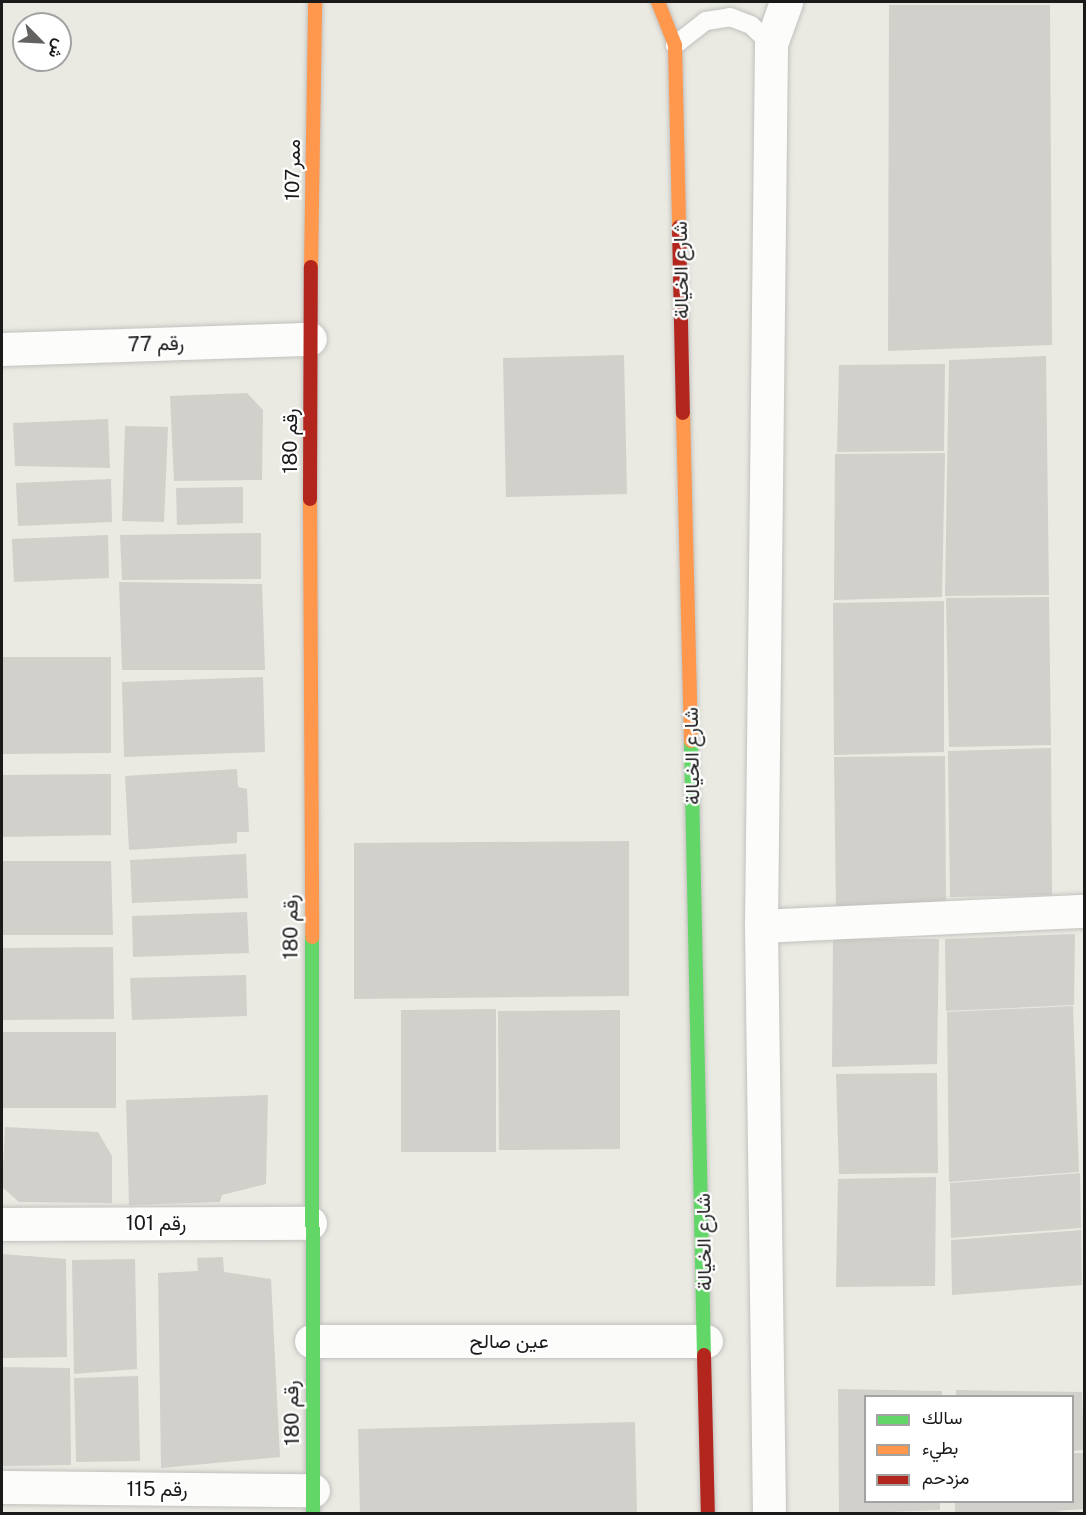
<!DOCTYPE html>
<meta charset="utf-8">
<style>
body{margin:0}
#map{position:relative;width:1086px;height:1515px;overflow:hidden;background:#eae9e2;font-family:"Public Sans",Vazirmatn,sans-serif}
div>[style]{position:absolute}
.building>*{inset:0;background:#d2d0cb}
.roads{filter:drop-shadow(0 0 2px #c2c1be) drop-shadow(0 0 2px #c2c1be)}
.lane>*{height:18px;margin:-9px;padding:0 9px;transform-origin:9px;border-radius:9px;background:#fcfcfb}
.street>*{height:33px;margin:-16.5px;padding:0 16.5px;transform-origin:16.5px;border-radius:16.5px;background:#fcfcfb}
.fast>*{height:14px;margin:-7px;padding:0 7px;transform-origin:7px;border-radius:7px;background:#63d668}
.slow>*{height:14px;margin:-7px;padding:0 7px;transform-origin:7px;border-radius:7px;background:#ff974d}
.jam>*{height:14px;margin:-7px;padding:0 7px;transform-origin:7px;border-radius:7px;background:#b3261e}
span{translate:-50% -50%;white-space:nowrap;text-align:center;line-height:1.15;-webkit-text-stroke:4.5px #fff;paint-order:stroke}
.street-label{font-size:20px;color:#1a1a1a}
.frame{position:absolute;inset:0;border:3px solid #1a1a1a;pointer-events:none}
.legend{position:absolute;left:864px;top:1395px;width:210px;height:108px;box-sizing:border-box;background:#fff;border:2px solid #a3a3a3;margin:0;padding:8px 10px;list-style:none;font-size:18px;color:#1a1a1a}
.legend li{display:flex;align-items:center;gap:12px;height:30px}
.legend b{width:30px;border:2px solid #a3a3a3}
.north{position:absolute;left:12px;top:12px;width:60px;height:60px;box-sizing:border-box;background:#fff;border:2px solid #a3a3a3;border-radius:50%;rotate:114deg;font-size:16px;font-weight:700;line-height:24px;text-align:center;color:#1a1a1a}
.north::after{content:'';display:block;margin:auto;width:21px;height:27px;background:#636260;clip-path:polygon(50% 0,100% 100%,50% 72%,0 100%)}
</style>
<div id="map">
<div class="building">
<div style="clip-path:polygon(889px 5px,1050px 5px,1052px 345px,888px 351px)"></div>
<div style="clip-path:polygon(624px 355px,627px 494px,506px 497px,503px 358px)"></div>
<div style="clip-path:polygon(1046px 356px,1049px 595px,945px 596px,949px 360px)"></div>
<div style="clip-path:polygon(945px 364px,944px 451px,837px 452px,839px 365px)"></div>
<div style="clip-path:polygon(247px 393px,263px 410px,262px 480px,174px 481px,170px 396px)"></div>
<div style="clip-path:polygon(108px 419px,110px 468px,15px 466px,13px 423px)"></div>
<div style="clip-path:polygon(125px 426px,168px 427px,164px 522px,122px 521px)"></div>
<div style="clip-path:polygon(945px 453px,942px 597px,834px 600px,835px 454px)"></div>
<div style="clip-path:polygon(111px 479px,112px 522px,18px 526px,16px 483px)"></div>
<div style="clip-path:polygon(243px 487px,243px 523px,177px 525px,176px 488px)"></div>
<div style="clip-path:polygon(261px 533px,261px 579px,122px 580px,120px 535px)"></div>
<div style="clip-path:polygon(108px 535px,109px 578px,14px 582px,12px 539px)"></div>
<div style="clip-path:polygon(119px 582px,262px 584px,265px 670px,122px 670px)"></div>
<div style="clip-path:polygon(1049px 597px,1051px 745px,949px 747px,946px 598px)"></div>
<div style="clip-path:polygon(944px 601px,944px 752px,834px 755px,833px 603px)"></div>
<div style="clip-path:polygon(2px 657px,111px 657px,111px 753px,2px 754px)"></div>
<div style="clip-path:polygon(263px 677px,265px 752px,124px 757px,122px 682px)"></div>
<div style="clip-path:polygon(1051px 748px,1052px 895px,950px 897px,948px 751px)"></div>
<div style="clip-path:polygon(945px 756px,946px 904px,836px 910px,834px 757px)"></div>
<div style="clip-path:polygon(237px 769px,238px 787px,247px 789px,249px 832px,237px 832px,237px 843px,129px 850px,125px 776px)"></div>
<div style="clip-path:polygon(111px 774px,111px 835px,2px 837px,2px 775px)"></div>
<div style="clip-path:polygon(629px 841px,629px 996px,354px 999px,354px 843px)"></div>
<div style="clip-path:polygon(246px 854px,248px 898px,132px 903px,130px 860px)"></div>
<div style="clip-path:polygon(2px 861px,111px 861px,113px 935px,2px 935px)"></div>
<div style="clip-path:polygon(247px 912px,249px 953px,133px 957px,132px 916px)"></div>
<div style="clip-path:polygon(1075px 934px,1074px 1005px,946px 1011px,945px 939px)"></div>
<div style="clip-path:polygon(833px 939px,939px 939px,937px 1064px,832px 1067px)"></div>
<div style="clip-path:polygon(113px 947px,114px 1019px,2px 1020px,2px 948px)"></div>
<div style="clip-path:polygon(246px 975px,247px 1016px,132px 1020px,130px 978px)"></div>
<div style="clip-path:polygon(1073px 1006px,1079px 1172px,949px 1182px,947px 1012px)"></div>
<div style="clip-path:polygon(496px 1009px,496px 1152px,401px 1152px,401px 1010px)"></div>
<div style="clip-path:polygon(620px 1010px,620px 1149px,499px 1150px,498px 1011px)"></div>
<div style="clip-path:polygon(3px 1032px,116px 1032px,116px 1108px,2px 1108px)"></div>
<div style="clip-path:polygon(937px 1073px,938px 1173px,839px 1174px,836px 1074px)"></div>
<div style="clip-path:polygon(268px 1095px,266px 1184px,222px 1195px,220px 1202px,129px 1205px,126px 1100px)"></div>
<div style="clip-path:polygon(5px 1127px,98px 1132px,112px 1156px,112px 1203px,19px 1202px,2px 1187px)"></div>
<div style="clip-path:polygon(1080px 1173px,1081px 1228px,951px 1238px,950px 1183px)"></div>
<div style="clip-path:polygon(936px 1177px,935px 1286px,836px 1287px,838px 1179px)"></div>
<div style="clip-path:polygon(1081px 1230px,1082px 1285px,952px 1295px,951px 1240px)"></div>
<div style="clip-path:polygon(2px 1254px,66px 1259px,67px 1357px,2px 1358px)"></div>
<div style="clip-path:polygon(223px 1257px,224px 1272px,271px 1279px,280px 1457px,161px 1468px,158px 1273px,198px 1271px,197px 1258px)"></div>
<div style="clip-path:polygon(135px 1259px,137px 1369px,74px 1374px,72px 1260px)"></div>
<div style="clip-path:polygon(2px 1367px,70px 1368px,71px 1465px,2px 1466px)"></div>
<div style="clip-path:polygon(138px 1376px,140px 1461px,76px 1462px,74px 1378px)"></div>
<div style="clip-path:polygon(838px 1389px,942px 1391px,942px 1396px,866px 1396px,866px 1502px,940px 1502px,940px 1510px,839px 1514px)"></div>
<div style="clip-path:polygon(956px 1390px,1082px 1392px,1084px 1450px,1072px 1451px,1072px 1396px,956px 1396px)"></div>
<div style="clip-path:polygon(635px 1422px,637px 1514px,360px 1514px,358px 1429px)"></div>
<div style="clip-path:polygon(1072px 1453px,1084px 1453px,1084px 1509px,1055px 1511px,1084px 1514px,955px 1514px,955px 1502px,1072px 1502px)"></div>
</div>
<div class="roads">
<div class="lane">
<div style="left:675px;top:45px;width:39px;rotate:-38deg"></div>
<div style="left:706px;top:21px;width:24px;rotate:-9deg"></div>
<div style="left:730px;top:17px;width:22px;rotate:21deg"></div>
<div style="left:751px;top:25px;width:28px;rotate:44deg"></div>
</div>
<div class="street">
<div style="left:2px;top:349px;width:308px;rotate:-1.9deg"></div>
<div style="left:761px;top:926px;width:323px;rotate:-2.7deg"></div>
<div style="left:2px;top:1224px;width:308px;rotate:-0.2deg"></div>
<div style="left:311px;top:1341px;width:395px"></div>
<div style="left:2px;top:1487px;width:311px;rotate:0.6deg"></div>
<div style="left:769px;top:1514px;width:588px;rotate:-90.78deg"></div>
<div style="left:761px;top:926px;width:882px;rotate:-89.35deg"></div>
<div style="left:771px;top:44px;width:45px;rotate:-70.3deg"></div>
</div>
<div class="fast">
<div style="left:691px;top:741px;width:614px;rotate:88.79deg"></div>
<div style="left:312px;top:937px;width:577px;rotate:89.9deg"></div>
</div>
<div class="slow">
<div style="left:658px;top:2px;width:46px;rotate:68.4deg"></div>
<div style="left:675px;top:45px;width:182px;rotate:88.7deg"></div>
<div style="left:311px;top:267px;width:265px;rotate:-89.1deg"></div>
<div style="left:683px;top:413px;width:328px;rotate:88.6deg"></div>
<div style="left:310px;top:499px;width:438px;rotate:89.7deg"></div>
</div>
<div class="jam">
<div style="left:679px;top:227px;width:186px;rotate:88.8deg"></div>
<div style="left:310px;top:499px;width:232px;rotate:-89.8deg"></div>
<div style="left:704px;top:1355px;width:159px;rotate:88.6deg"></div>
</div>
</div>
<div class="street-label">
<span style="left:293px;top:170px;rotate:-89deg">ممر107</span>
<span style="left:681px;top:270px;rotate:-91deg">شارع الخيالة</span>
<span style="left:156px;top:344px;rotate:-2deg">رقم 77</span>
<span style="left:290px;top:441px;rotate:-90deg">رقم 180</span>
<span style="left:692px;top:756px;rotate:-91deg">شارع الخيالة</span>
<span style="left:291px;top:927px;rotate:-90deg">رقم 180</span>
<span style="left:156px;top:1223px">رقم 101</span>
<span style="left:704px;top:1242px;rotate:-91deg">شارع الخيالة</span>
<span style="left:509px;top:1341px">عين صالح</span>
<span style="left:292px;top:1413px;rotate:-91deg">رقم 180</span>
<span style="left:157px;top:1489px">رقم 115</span>
</div>
<div class="frame"></div>
<ul class="legend">
<li><b style="height:8px;background:#63d668"></b>سالك</li>
<li><b style="height:8px;background:#ff974d"></b>بطيء</li>
<li><b style="height:8px;background:#b3261e"></b>مزدحم</li>
</ul>
<div class="north">ش</div>
</div>
